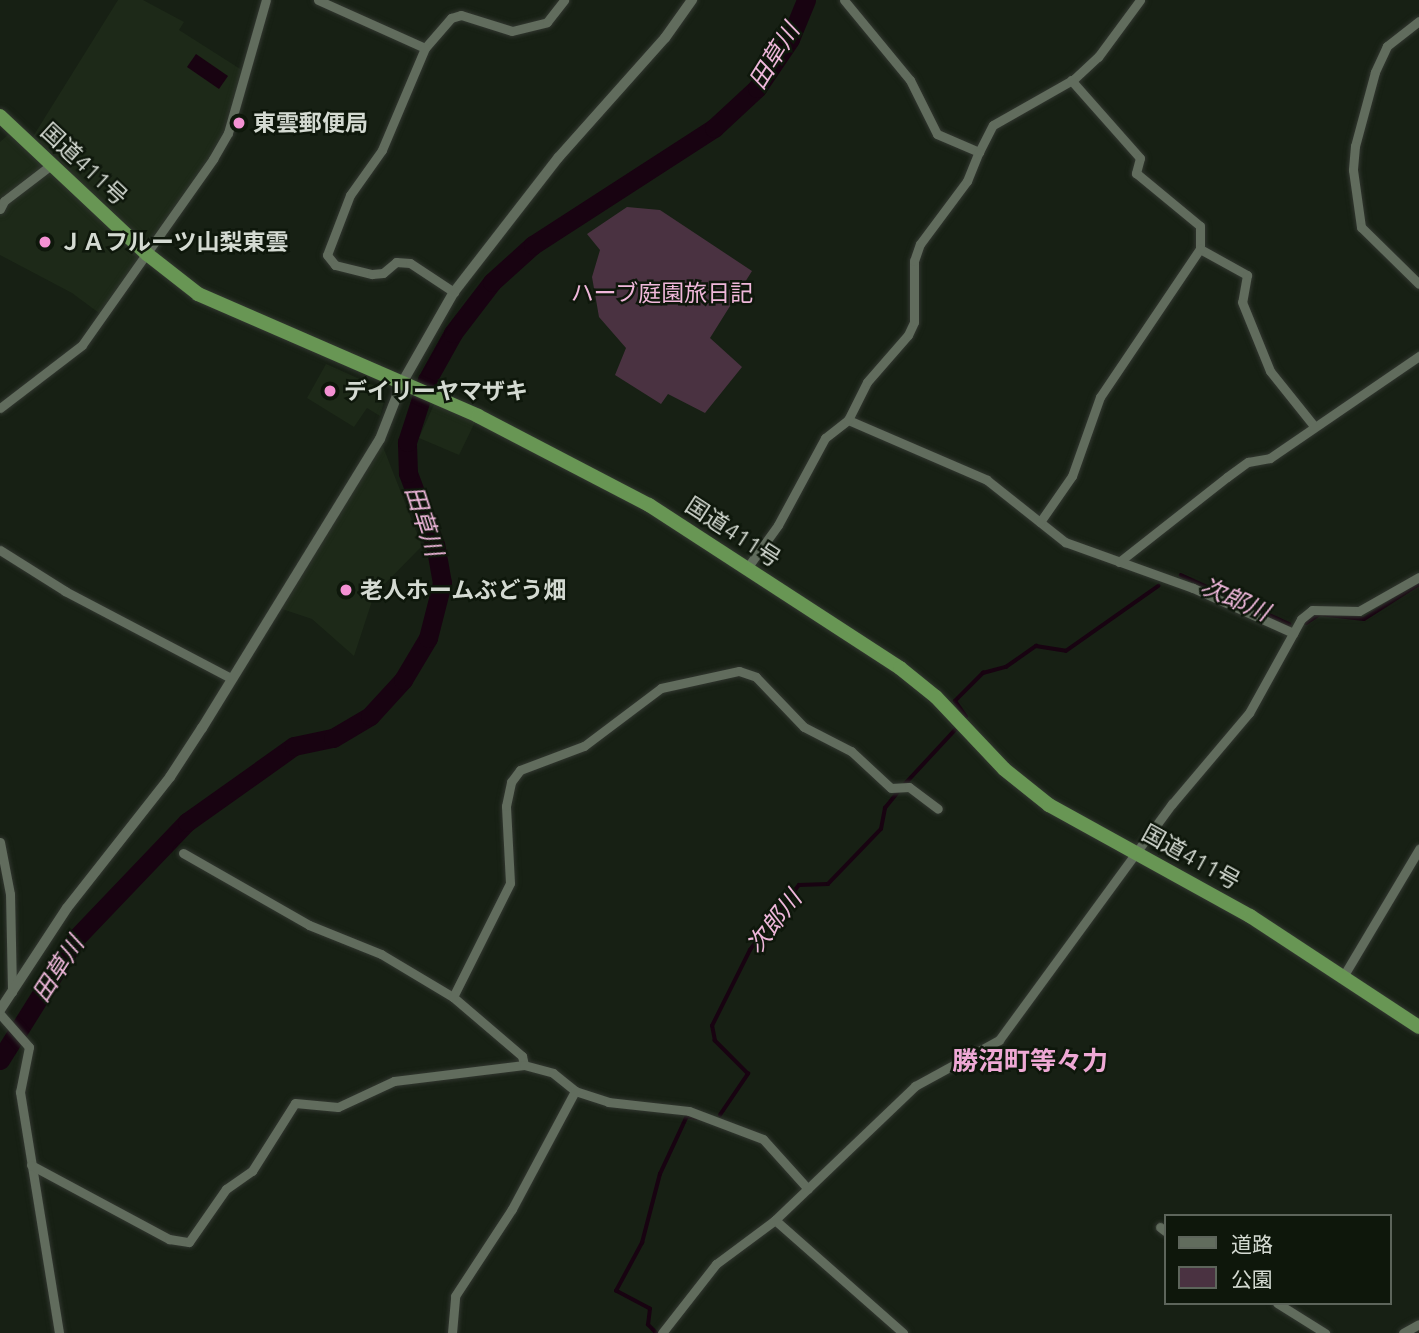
<!DOCTYPE html>
<meta charset="utf-8">
<style>
body{margin:0}
#map{position:relative;width:1419px;height:1333px;overflow:hidden;background:#172014;font-family:Ubuntu,"Noto Sans JP",sans-serif}
div>[style]{position:absolute}
.built>*{inset:0;background:#1d2918}
.green>*{inset:0;background:#4a3241}
.water>*{inset:0;background:#180311}
.stream>*{height:3.5px;margin:-1.75px;padding:0 1.75px;transform-origin:1.75px;border-radius:1.75px;background:#180311}
.river>*{height:19px;margin:-9.5px;padding:0 9.5px;transform-origin:9.5px;border-radius:9.5px;background:#180311}
.roads{filter:drop-shadow(0 0 2px #323730) drop-shadow(0 0 2px #323730)}
.minor>*{height:9px;margin:-4.5px;padding:0 4.5px;transform-origin:4.5px;border-radius:4.5px;background:#616c5d}
.tertiary>*{height:10px;margin:-5px;padding:0 5px;transform-origin:5px;border-radius:5px;background:#616c5d}
.trunk>*{height:14px;margin:-7px;padding:0 7px;transform-origin:7px;border-radius:7px;background:#689654}
.dots>*{width:19px;height:19px;translate:-50% -50%;box-sizing:border-box;border:4px solid #0e170b;border-radius:50%}
span{translate:-50% -50%;white-space:nowrap;text-align:center;line-height:1.15;-webkit-text-stroke:5px #0e170b;paint-order:stroke}
.poi-label{font-size:23px;color:#d4dad2;font-weight:700}
.left{translate:0 -50%;text-align:left}
.street-label{font-size:23px;color:#d4dad2}
.park-label{font-size:23px;color:#f0b8db}
.water-label{font-size:24px;color:#efb7db;font-style:italic}
.quarter-label{font-size:26px;color:#eea8d5;font-weight:700}
.legend{position:absolute;left:1164px;top:1214px;width:228px;height:91px;box-sizing:border-box;background:#0e170b;border:2px solid #5d655b;margin:0;padding:9px 12px;list-style:none;font-size:21px;color:#d4dad2}
.legend li{display:flex;align-items:center;gap:14px;height:35px}
.legend b{width:35px;border:2px solid #5d655b}
</style>
<div id="map">
<div class="built">
<div style="clip-path:polygon(118px 0,143px 0,184px 22px,179px 30px,245px 72px,228px 133px,103px 316px,72px 293px,0 255px,0 142px,14px 129px,29px 143px)"></div>
<div style="clip-path:polygon(326px 364px,375px 386px,384px 402px,380px 416px,367px 408px,354px 427px,307px 398px)"></div>
<div style="clip-path:polygon(437px 398px,478px 416px,459px 455px,419px 438px)"></div>
<div style="clip-path:polygon(380px 439px,422px 546px,374px 595px,354px 656px,312px 619px,276px 607px)"></div>
</div>
<div class="green">
<div style="clip-path:polygon(627px 207px,660px 210px,752px 271px,710px 338px,742px 367px,705px 413px,668px 394px,661px 404px,615px 375px,626px 348px,599px 317px,592px 277px,600px 250px,587px 234px)"></div>
</div>
<div class="water">
<div style="clip-path:polygon(196px 54px,228px 76px,219px 89px,187px 67px)"></div>
</div>
<div class="stream">
<div style="left:1181px;top:575px;width:119px;rotate:24.4deg"></div>
<div style="left:1306px;top:623px;width:17px;rotate:-33deg"></div>
<div style="left:1320px;top:614px;width:44px;rotate:6.5deg"></div>
<div style="left:1364px;top:619px;width:65px;rotate:-32.5deg"></div>
<div style="left:966px;top:717px;width:19px;rotate:-125deg"></div>
<div style="left:955px;top:701px;width:40px;rotate:-45deg"></div>
<div style="left:983px;top:673px;width:24px;rotate:-15deg"></div>
<div style="left:1006px;top:667px;width:37px;rotate:-35deg"></div>
<div style="left:1036px;top:646px;width:30px;rotate:9deg"></div>
<div style="left:1066px;top:651px;width:113px;rotate:-35.2deg"></div>
<div style="left:904px;top:785px;width:75px;rotate:-47.2deg"></div>
<div style="left:720px;top:1115px;width:50px;rotate:-55.7deg"></div>
<div style="left:748px;top:1074px;width:47px;rotate:-135deg"></div>
<div style="left:715px;top:1041px;width:15px;rotate:-101deg"></div>
<div style="left:712px;top:1026px;width:85px;rotate:-63.4deg"></div>
<div style="left:750px;top:950px;width:81px;rotate:-53deg"></div>
<div style="left:799px;top:885px;width:29px;rotate:-2deg"></div>
<div style="left:828px;top:884px;width:76px;rotate:-46.1deg"></div>
<div style="left:881px;top:829px;width:21px;rotate:-79deg"></div>
<div style="left:885px;top:808px;width:22px;rotate:-51deg"></div>
<div style="left:656px;top:1333px;width:11px;rotate:-135deg"></div>
<div style="left:648px;top:1325px;width:16px;rotate:-83deg"></div>
<div style="left:650px;top:1309px;width:38px;rotate:-152deg"></div>
<div style="left:616px;top:1291px;width:55px;rotate:-61.6deg"></div>
<div style="left:642px;top:1243px;width:71px;rotate:-75.4deg"></div>
<div style="left:660px;top:1174px;width:64px;rotate:-65deg"></div>
<div style="left:687px;top:1116px;width:9px;rotate:13deg"></div>
</div>
<div class="river">
<div style="left:0;top:1060px;width:145px;rotate:-58deg"></div>
<div style="left:77px;top:937px;width:159px;rotate:-46.3deg"></div>
<div style="left:187px;top:822px;width:131px;rotate:-35.4deg"></div>
<div style="left:294px;top:746px;width:40px;rotate:-12deg"></div>
<div style="left:333px;top:738px;width:43px;rotate:-30.7deg"></div>
<div style="left:370px;top:716px;width:49px;rotate:-47.5deg"></div>
<div style="left:403px;top:680px;width:49px;rotate:-59.2deg"></div>
<div style="left:428px;top:638px;width:57px;rotate:-75.7deg"></div>
<div style="left:442px;top:583px;width:39px;rotate:-100deg"></div>
<div style="left:435px;top:545px;width:77px;rotate:-110.6deg"></div>
<div style="left:408px;top:473px;width:31px;rotate:-92deg"></div>
<div style="left:407px;top:442px;width:65px;rotate:-72.1deg"></div>
<div style="left:427px;top:380px;width:54px;rotate:-61deg"></div>
<div style="left:453px;top:333px;width:64px;rotate:-52.6deg"></div>
<div style="left:492px;top:282px;width:55px;rotate:-42.1deg"></div>
<div style="left:533px;top:245px;width:216px;rotate:-32.9deg"></div>
<div style="left:714px;top:128px;width:59px;rotate:-42.9deg"></div>
<div style="left:757px;top:88px;width:59px;rotate:-56deg"></div>
<div style="left:790px;top:39px;width:42px;rotate:-67.7deg"></div>
</div>
<div class="roads">
<div class="minor">
<div style="left:318px;top:0;width:117px;rotate:24.2deg"></div>
<div style="left:425px;top:48px;width:40px;rotate:-49deg"></div>
<div style="left:451px;top:18px;width:10px;rotate:-17deg"></div>
<div style="left:461px;top:15px;width:53px;rotate:17.4deg"></div>
<div style="left:512px;top:31px;width:36px;rotate:-14deg"></div>
<div style="left:547px;top:22px;width:28px;rotate:-52deg"></div>
<div style="left:844px;top:0;width:104px;rotate:50.5deg"></div>
<div style="left:910px;top:80px;width:60px;rotate:63.4deg"></div>
<div style="left:937px;top:134px;width:46px;rotate:23.2deg"></div>
<div style="left:979px;top:152px;width:30px;rotate:-63deg"></div>
<div style="left:993px;top:125px;width:93px;rotate:-29.6deg"></div>
<div style="left:1074px;top:79px;width:33px;rotate:-43deg"></div>
<div style="left:1098px;top:57px;width:71px;rotate:-53.6deg"></div>
<div style="left:1419px;top:21px;width:41px;rotate:142deg"></div>
<div style="left:1387px;top:46px;width:29px;rotate:115deg"></div>
<div style="left:1375px;top:72px;width:77px;rotate:105.1deg"></div>
<div style="left:1355px;top:146px;width:24px;rotate:95deg"></div>
<div style="left:1353px;top:170px;width:58px;rotate:82deg"></div>
<div style="left:1361px;top:227px;width:81px;rotate:44.5deg"></div>
<div style="left:425px;top:48px;width:111px;rotate:112.9deg"></div>
<div style="left:382px;top:150px;width:55px;rotate:125.4deg"></div>
<div style="left:350px;top:195px;width:64px;rotate:111deg"></div>
<div style="left:327px;top:255px;width:13px;rotate:51deg"></div>
<div style="left:335px;top:265px;width:38px;rotate:14deg"></div>
<div style="left:372px;top:274px;width:11px;rotate:-5deg"></div>
<div style="left:383px;top:273px;width:17px;rotate:-40deg"></div>
<div style="left:396px;top:262px;width:14px;rotate:4deg"></div>
<div style="left:410px;top:263px;width:53px;rotate:33.4deg"></div>
<div style="left:1071px;top:80px;width:104px;rotate:48.5deg"></div>
<div style="left:1140px;top:158px;width:16px;rotate:105deg"></div>
<div style="left:1136px;top:173px;width:83px;rotate:39.6deg"></div>
<div style="left:1200px;top:226px;width:23px;rotate:90deg"></div>
<div style="left:1200px;top:249px;width:54px;rotate:29deg"></div>
<div style="left:1247px;top:275px;width:27px;rotate:100deg"></div>
<div style="left:1242px;top:302px;width:74px;rotate:67.9deg"></div>
<div style="left:1270px;top:371px;width:70px;rotate:51.3deg"></div>
<div style="left:0;top:209px;width:9px;rotate:-63deg"></div>
<div style="left:4px;top:201px;width:59px;rotate:-37.5deg"></div>
<div style="left:0;top:408px;width:103px;rotate:-37.5deg"></div>
<div style="left:82px;top:345px;width:228px;rotate:-54.8deg"></div>
<div style="left:213px;top:159px;width:30px;rotate:-60deg"></div>
<div style="left:228px;top:133px;width:138px;rotate:-74.1deg"></div>
<div style="left:848px;top:420px;width:151px;rotate:23.3deg"></div>
<div style="left:987px;top:480px;width:100px;rotate:38.5deg"></div>
<div style="left:1065px;top:542px;width:136px;rotate:19.8deg"></div>
<div style="left:1193px;top:588px;width:110px;rotate:24.2deg"></div>
<div style="left:1040px;top:522px;width:56px;rotate:-55.2deg"></div>
<div style="left:1072px;top:476px;width:84px;rotate:-70.5deg"></div>
<div style="left:1100px;top:397px;width:179px;rotate:-56deg"></div>
<div style="left:0;top:550px;width:77px;rotate:32.2deg"></div>
<div style="left:65px;top:591px;width:187px;rotate:27.7deg"></div>
<div style="left:1119px;top:562px;width:137px;rotate:-38.2deg"></div>
<div style="left:1227px;top:477px;width:26px;rotate:-36deg"></div>
<div style="left:1248px;top:462px;width:22px;rotate:-10deg"></div>
<div style="left:1270px;top:458px;width:181px;rotate:-34.4deg"></div>
<div style="left:747px;top:568px;width:53px;rotate:-54.2deg"></div>
<div style="left:778px;top:525px;width:99px;rotate:-61.6deg"></div>
<div style="left:825px;top:438px;width:29px;rotate:-38deg"></div>
<div style="left:848px;top:420px;width:42px;rotate:-63.4deg"></div>
<div style="left:867px;top:382px;width:62px;rotate:-48.9deg"></div>
<div style="left:908px;top:335px;width:14px;rotate:-65deg"></div>
<div style="left:914px;top:322px;width:61px;rotate:-90deg"></div>
<div style="left:914px;top:261px;width:18px;rotate:-71deg"></div>
<div style="left:920px;top:244px;width:79px;rotate:-53.3deg"></div>
<div style="left:967px;top:181px;width:31px;rotate:-68deg"></div>
<div style="left:0;top:842px;width:53px;rotate:79.1deg"></div>
<div style="left:10px;top:894px;width:98px;rotate:88.8deg"></div>
<div style="left:183px;top:853px;width:145px;rotate:29.7deg"></div>
<div style="left:309px;top:925px;width:78px;rotate:21.9deg"></div>
<div style="left:381px;top:954px;width:84px;rotate:30.8deg"></div>
<div style="left:453px;top:997px;width:91px;rotate:40.5deg"></div>
<div style="left:522px;top:1056px;width:9px;rotate:77deg"></div>
<div style="left:1344px;top:975px;width:147px;rotate:-59.2deg"></div>
<div style="left:453px;top:997px;width:127px;rotate:-63.4deg"></div>
<div style="left:510px;top:883px;width:77px;rotate:-93deg"></div>
<div style="left:506px;top:806px;width:25px;rotate:-78deg"></div>
<div style="left:511px;top:782px;width:15px;rotate:-53deg"></div>
<div style="left:520px;top:770px;width:68px;rotate:-20.6deg"></div>
<div style="left:584px;top:746px;width:96px;rotate:-37deg"></div>
<div style="left:661px;top:688px;width:80px;rotate:-12.3deg"></div>
<div style="left:739px;top:671px;width:18px;rotate:19deg"></div>
<div style="left:756px;top:677px;width:69px;rotate:46.2deg"></div>
<div style="left:804px;top:727px;width:53px;rotate:27.1deg"></div>
<div style="left:851px;top:751px;width:54px;rotate:42.8deg"></div>
<div style="left:891px;top:788px;width:18px;rotate:-3deg"></div>
<div style="left:909px;top:787px;width:36px;rotate:37deg"></div>
<div style="left:0;top:1014px;width:44px;rotate:48.7deg"></div>
<div style="left:29px;top:1047px;width:46px;rotate:101.3deg"></div>
<div style="left:20px;top:1092px;width:244px;rotate:80.8deg"></div>
<div style="left:31px;top:1165px;width:157px;rotate:28.2deg"></div>
<div style="left:169px;top:1239px;width:20px;rotate:9deg"></div>
<div style="left:189px;top:1242px;width:65px;rotate:-55.1deg"></div>
<div style="left:226px;top:1189px;width:32px;rotate:-35deg"></div>
<div style="left:252px;top:1171px;width:80px;rotate:-57.7deg"></div>
<div style="left:295px;top:1103px;width:43px;rotate:5.3deg"></div>
<div style="left:338px;top:1107px;width:62px;rotate:-24.9deg"></div>
<div style="left:394px;top:1081px;width:131px;rotate:-7deg"></div>
<div style="left:524px;top:1065px;width:30px;rotate:15deg"></div>
<div style="left:553px;top:1073px;width:28px;rotate:39deg"></div>
<div style="left:575px;top:1091px;width:35px;rotate:18deg"></div>
<div style="left:608px;top:1102px;width:81px;rotate:6.3deg"></div>
<div style="left:689px;top:1111px;width:79px;rotate:20.7deg"></div>
<div style="left:763px;top:1139px;width:67px;rotate:48deg"></div>
<div style="left:775px;top:1220px;width:171px;rotate:41.4deg"></div>
<div style="left:1160px;top:1227px;width:6px;rotate:39deg"></div>
<div style="left:1277px;top:1303px;width:57px;rotate:32deg"></div>
<div style="left:452px;top:1333px;width:37px;rotate:-85deg"></div>
<div style="left:455px;top:1296px;width:104px;rotate:-56.8deg"></div>
<div style="left:512px;top:1209px;width:134px;rotate:-61.9deg"></div>
<div style="left:662px;top:1333px;width:88px;rotate:-52deg"></div>
<div style="left:716px;top:1264px;width:74px;rotate:-36.7deg"></div>
<div style="left:775px;top:1220px;width:194px;rotate:-43.7deg"></div>
<div style="left:915px;top:1086px;width:96px;rotate:-28.7deg"></div>
<div style="left:999px;top:1040px;width:293px;rotate:-53.8deg"></div>
<div style="left:1172px;top:804px;width:119px;rotate:-49.8deg"></div>
<div style="left:1249px;top:713px;width:107px;rotate:-61deg"></div>
<div style="left:1301px;top:619px;width:14px;rotate:-39deg"></div>
<div style="left:1312px;top:610px;width:47px;rotate:1.2deg"></div>
<div style="left:1359px;top:611px;width:69px;rotate:-29.5deg"></div>
<div style="left:1403px;top:1333px;width:18px;rotate:-29deg"></div>
</div>
<div class="tertiary">
<div style="left:0;top:1010px;width:122px;rotate:-56.7deg"></div>
<div style="left:67px;top:908px;width:167px;rotate:-51.8deg"></div>
<div style="left:170px;top:777px;width:59px;rotate:-56.9deg"></div>
<div style="left:202px;top:728px;width:339px;rotate:-58.4deg"></div>
<div style="left:380px;top:439px;width:60px;rotate:-68.6deg"></div>
<div style="left:402px;top:383px;width:105px;rotate:-60.3deg"></div>
<div style="left:454px;top:292px;width:170px;rotate:-52.2deg"></div>
<div style="left:558px;top:158px;width:161px;rotate:-48.3deg"></div>
<div style="left:665px;top:38px;width:47px;rotate:-54.6deg"></div>
</div>
<div class="trunk">
<div style="left:0;top:116px;width:202px;rotate:43.2deg"></div>
<div style="left:147px;top:254px;width:65px;rotate:38.1deg"></div>
<div style="left:198px;top:294px;width:305px;rotate:23.5deg"></div>
<div style="left:478px;top:416px;width:193px;rotate:27.5deg"></div>
<div style="left:649px;top:505px;width:299px;rotate:33deg"></div>
<div style="left:900px;top:668px;width:46px;rotate:38.9deg"></div>
<div style="left:936px;top:697px;width:99px;rotate:46.6deg"></div>
<div style="left:1004px;top:769px;width:58px;rotate:38.7deg"></div>
<div style="left:1049px;top:805px;width:230px;rotate:28.9deg"></div>
<div style="left:1250px;top:916px;width:202px;rotate:33.3deg"></div>
</div>
</div>
<div class="dots">
<div style="left:239px;top:123px;background:#f491d3"></div>
<div style="left:45px;top:242px;background:#f491d3"></div>
<div style="left:330px;top:391px;background:#f491d3"></div>
<div style="left:346px;top:590px;background:#f491d3"></div>
</div>
<div class="poi-label">
<span class="left" style="left:253px;top:123px">東雲郵便局</span>
<span class="left" style="left:59px;top:242px">ＪＡフルーツ山梨東雲</span>
<span class="left" style="left:344px;top:391px">デイリーヤマザキ</span>
<span class="left" style="left:360px;top:590px">老人ホームぶどう畑</span>
</div>
<div class="street-label">
<span style="left:84px;top:164px;rotate:43deg">国道411号</span>
<span style="left:733px;top:532px;rotate:33deg">国道411号</span>
<span style="left:1191px;top:857px;rotate:29deg">国道411号</span>
</div>
<div class="park-label">
<span style="left:662px;top:293px">ハーブ庭園旅日記</span>
</div>
<div class="water-label">
<span style="left:774px;top:56px;rotate:-58deg">田草川</span>
<span style="left:424px;top:521px;rotate:72deg">田草川</span>
<span style="left:1235px;top:599px;rotate:24deg">次郎川</span>
<span style="left:774px;top:922px;rotate:-52deg">次郎川</span>
<span style="left:58px;top:969px;rotate:-57deg">田草川</span>
</div>
<div class="quarter-label">
<span style="left:1030px;top:1061px">勝沼町等々力</span>
</div>
<ul class="legend">
<li><b style="height:9px;background:#616c5d"></b>道路</li>
<li><b style="height:19px;background:#4a3241"></b>公園</li>
</ul>
</div>
